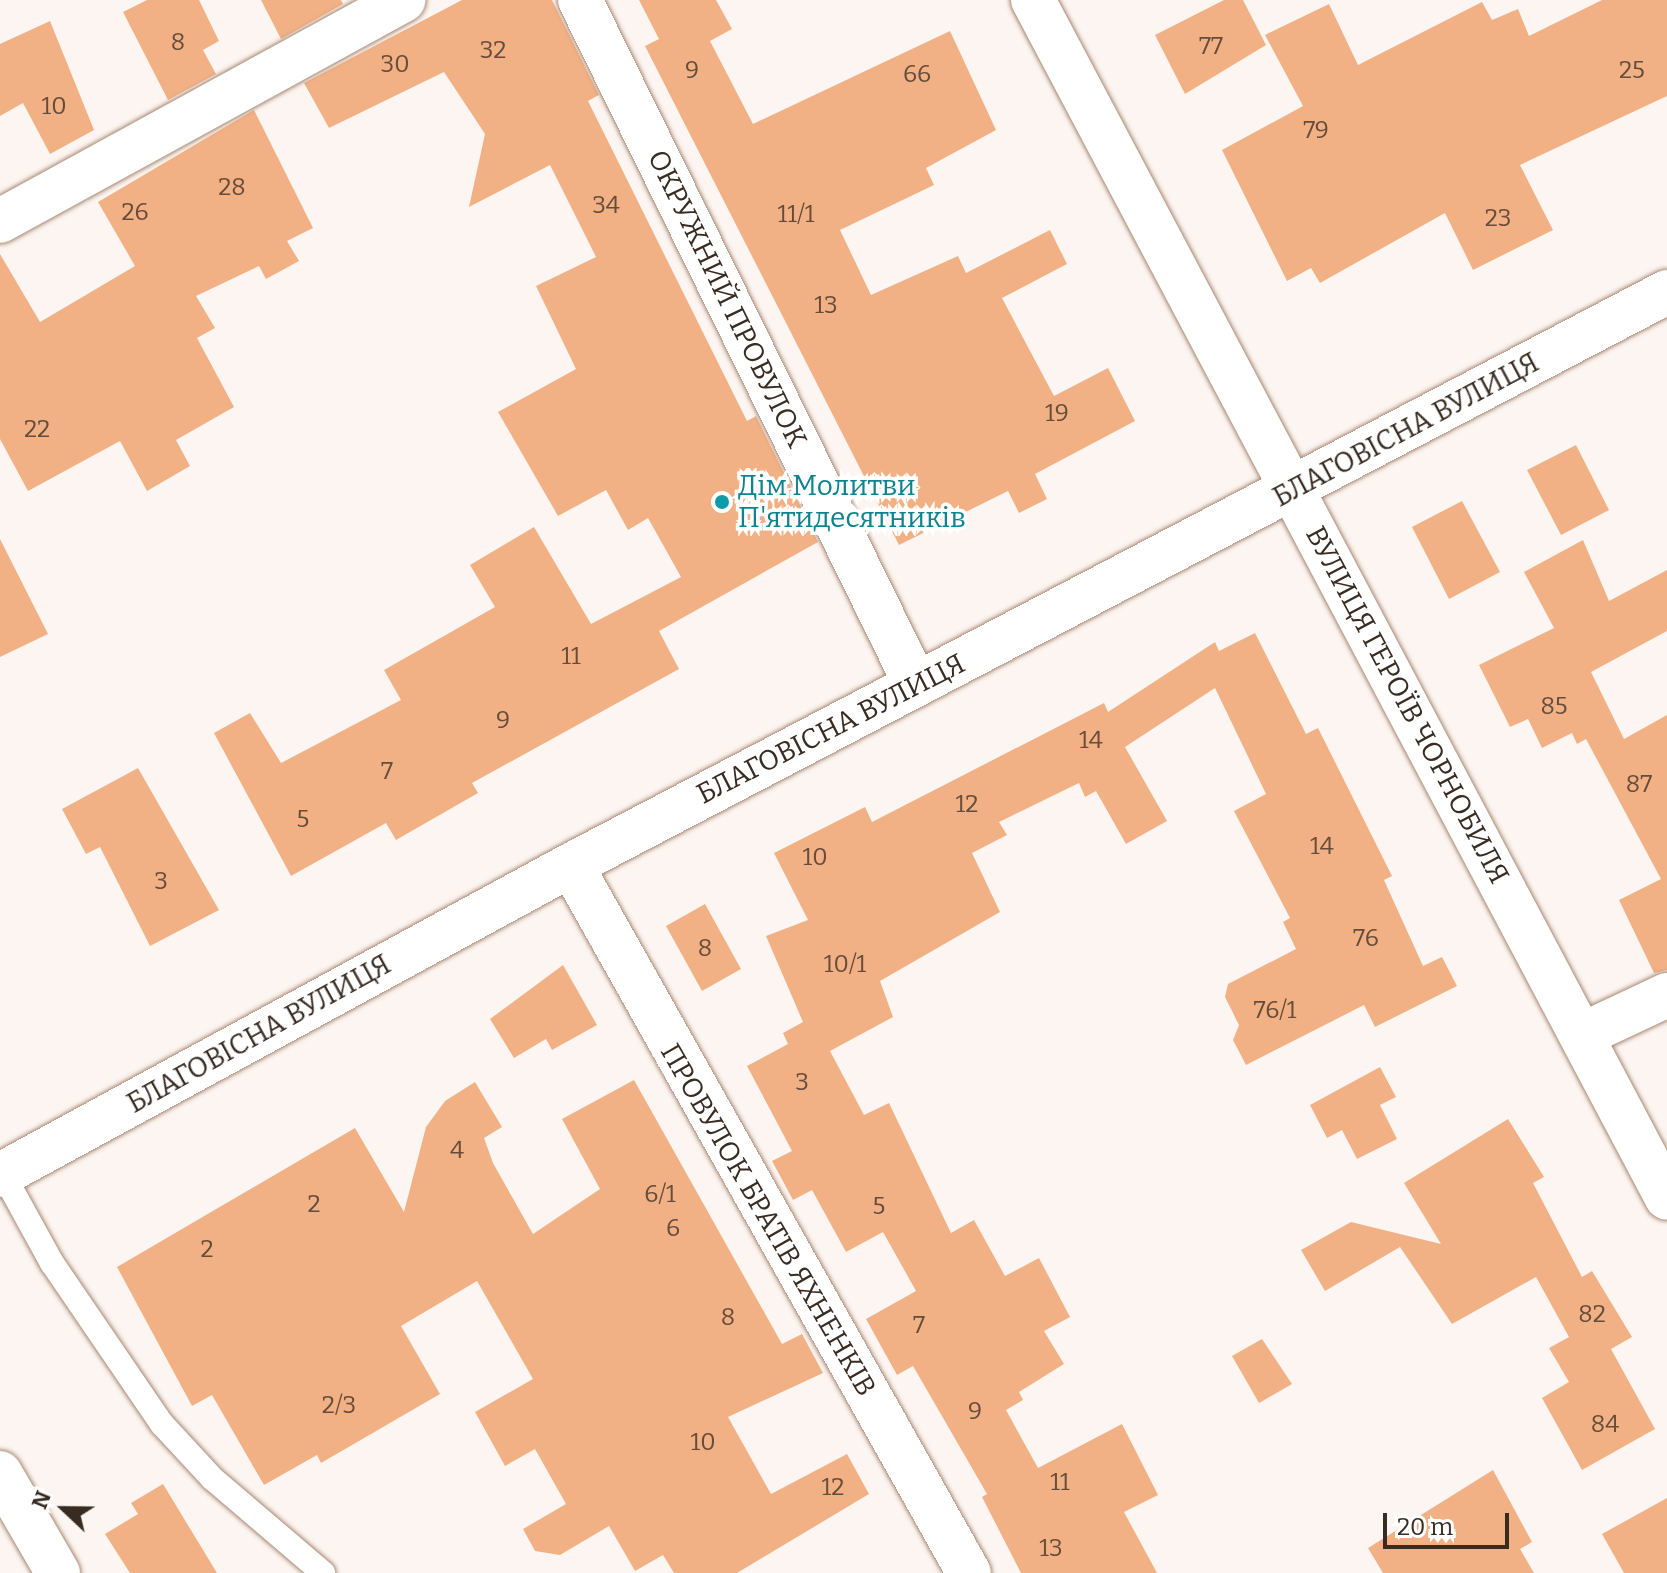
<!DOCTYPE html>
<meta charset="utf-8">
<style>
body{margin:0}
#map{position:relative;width:1667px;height:1573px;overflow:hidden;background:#fcf5f1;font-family:Bitter,serif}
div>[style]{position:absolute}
.building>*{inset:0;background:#f2b184}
.roads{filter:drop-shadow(0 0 2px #a88873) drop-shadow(0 0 2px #a88873)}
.service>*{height:24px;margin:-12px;padding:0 12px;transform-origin:12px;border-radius:12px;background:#fff}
.minor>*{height:44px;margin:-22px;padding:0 22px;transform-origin:22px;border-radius:22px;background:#fff}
.secondary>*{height:44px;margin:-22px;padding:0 22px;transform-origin:22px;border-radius:22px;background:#fff}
.dots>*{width:22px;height:22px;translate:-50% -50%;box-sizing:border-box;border:4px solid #fff;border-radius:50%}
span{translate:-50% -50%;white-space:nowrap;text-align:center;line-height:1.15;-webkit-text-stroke:7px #fff;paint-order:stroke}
.number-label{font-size:24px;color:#664c3a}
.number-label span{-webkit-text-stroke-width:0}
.street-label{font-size:28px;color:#382b22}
.culture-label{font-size:28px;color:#0d838f}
.left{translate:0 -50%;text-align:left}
.north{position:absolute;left:24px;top:1469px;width:80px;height:80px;-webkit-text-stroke:6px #fff;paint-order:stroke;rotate:292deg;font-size:22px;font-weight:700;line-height:32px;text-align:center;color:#382b22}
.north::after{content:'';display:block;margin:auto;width:28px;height:36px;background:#382b22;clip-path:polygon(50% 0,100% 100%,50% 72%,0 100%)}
.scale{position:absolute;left:1383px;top:1513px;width:126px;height:36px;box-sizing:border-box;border:4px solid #382b22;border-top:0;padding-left:10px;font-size:24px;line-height:28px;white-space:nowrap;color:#382b22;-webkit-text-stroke:6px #fff;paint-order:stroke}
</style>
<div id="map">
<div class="building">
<div style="clip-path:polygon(147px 0,199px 0,219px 41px,203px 50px,216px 74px,168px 100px,123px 12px)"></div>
<div style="clip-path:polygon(261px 0,341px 0,343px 4px,281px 39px)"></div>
<div style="clip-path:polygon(462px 0,552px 0,599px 95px,588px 101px,747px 421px,756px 416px,818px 542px,659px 631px,679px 669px,472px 783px,478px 793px,396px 840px,386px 823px,291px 876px,214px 733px,250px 713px,281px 763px,401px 700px,384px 670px,495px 607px,470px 565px,534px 527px,591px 624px,681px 577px,648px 518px,628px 530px,606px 490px,558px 516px,498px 412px,576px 369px,536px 286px,596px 257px,550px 165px,469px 207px,485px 134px,444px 72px,329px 128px,304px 83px)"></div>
<div style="clip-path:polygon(639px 0,716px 0,732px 29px,710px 41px,753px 124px,950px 31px,996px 130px,926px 168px,934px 185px,840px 230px,871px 295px,958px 256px,966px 273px,1050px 230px,1067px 264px,1002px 298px,1054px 396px,1108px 368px,1135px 421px,1035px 474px,1047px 499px,1019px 513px,1008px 491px,899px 545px,645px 46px,659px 39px)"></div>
<div style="clip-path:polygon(1224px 0,1243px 0,1266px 45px,1185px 94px,1155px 35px)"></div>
<div style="clip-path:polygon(1602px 0,1667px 0,1667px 96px,1520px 165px,1553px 230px,1473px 270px,1445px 213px,1320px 283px,1311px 268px,1287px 281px,1222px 150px,1303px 106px,1265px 35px,1329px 4px,1358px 65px,1482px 2px,1492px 20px,1518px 9px,1529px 36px)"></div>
<div style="clip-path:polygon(50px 21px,94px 130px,50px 154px,23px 103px,0 116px,0 44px)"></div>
<div style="clip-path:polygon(254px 110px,313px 228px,287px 241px,299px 261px,266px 279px,259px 266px,196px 296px,215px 328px,197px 338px,234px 407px,176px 440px,190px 466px,147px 491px,120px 441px,28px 491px,0 439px,0 254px,40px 322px,135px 266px,98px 202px)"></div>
<div style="clip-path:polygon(1576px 445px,1609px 510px,1561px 535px,1527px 470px)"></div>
<div style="clip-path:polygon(1462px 501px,1500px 572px,1449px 599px,1412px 527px)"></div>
<div style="clip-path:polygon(0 539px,48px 634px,0 657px)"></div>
<div style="clip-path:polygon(1583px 540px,1609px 601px,1667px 570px,1667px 631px,1591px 672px,1624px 739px,1667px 715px,1667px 970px,1654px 973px,1619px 900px,1661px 879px,1586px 739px,1577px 744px,1572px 733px,1542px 748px,1528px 719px,1510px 727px,1479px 665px,1554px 628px,1524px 572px)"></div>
<div style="clip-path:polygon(1255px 633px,1306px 734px,1318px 728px,1392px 876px,1384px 880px,1423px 966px,1442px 957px,1457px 986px,1375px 1027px,1364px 1005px,1246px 1065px,1233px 1040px,1239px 1025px,1225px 997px,1228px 984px,1296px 949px,1283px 922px,1290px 918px,1234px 811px,1266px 794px,1215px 688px,1125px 747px,1167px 821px,1126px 844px,1096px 791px,1085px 797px,1079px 783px,999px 822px,1007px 835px,972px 853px,1000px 912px,880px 981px,893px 1017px,830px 1051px,864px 1115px,889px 1103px,951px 1233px,974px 1220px,1005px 1276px,1039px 1258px,1070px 1317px,1044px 1331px,1064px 1364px,1019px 1392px,1023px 1400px,1006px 1410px,1038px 1468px,1122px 1424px,1158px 1495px,1124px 1512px,1157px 1573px,1021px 1573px,982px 1497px,987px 1494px,913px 1366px,897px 1375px,866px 1319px,916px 1291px,883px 1232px,846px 1252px,812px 1190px,793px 1200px,772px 1161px,792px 1151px,747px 1066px,788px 1044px,783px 1033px,803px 1022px,766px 936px,808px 920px,774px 853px,865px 807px,872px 822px,1104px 703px,1108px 712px,1215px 642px,1219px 651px)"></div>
<div style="clip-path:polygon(138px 768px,219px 910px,150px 946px,100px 847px,86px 854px,62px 809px)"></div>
<div style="clip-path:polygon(705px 904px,741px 969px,702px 991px,666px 926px)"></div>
<div style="clip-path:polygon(563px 965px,597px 1025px,552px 1050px,546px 1039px,514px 1058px,490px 1019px)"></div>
<div style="clip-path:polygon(1380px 1067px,1396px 1097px,1380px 1105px,1397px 1139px,1357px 1159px,1342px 1130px,1327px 1138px,1310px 1105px)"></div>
<div style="clip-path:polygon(634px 1080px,782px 1344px,802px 1334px,823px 1373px,728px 1417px,771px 1494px,847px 1454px,869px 1494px,737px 1573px,674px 1573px,663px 1555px,635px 1571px,609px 1526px,560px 1555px,535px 1551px,523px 1529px,566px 1504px,535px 1449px,505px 1466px,475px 1412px,533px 1379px,477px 1281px,401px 1326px,440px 1394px,321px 1463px,317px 1455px,264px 1485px,212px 1395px,192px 1406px,117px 1267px,355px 1128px,404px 1212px,426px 1127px,445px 1101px,475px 1082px,502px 1127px,484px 1138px,493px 1163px,533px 1234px,600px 1189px,562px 1119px)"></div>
<div style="clip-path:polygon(1508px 1119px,1544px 1177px,1533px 1183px,1582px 1277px,1592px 1271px,1632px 1337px,1611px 1349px,1655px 1429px,1582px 1470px,1542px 1398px,1569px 1382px,1549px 1348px,1569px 1337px,1536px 1277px,1452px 1324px,1400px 1247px,1325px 1291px,1301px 1250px,1351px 1222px,1441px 1244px,1404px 1183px)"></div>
<div style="clip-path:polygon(1262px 1339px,1292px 1384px,1259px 1403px,1232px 1356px)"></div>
<div style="clip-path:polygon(1493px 1470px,1532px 1542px,1520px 1549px,1534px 1573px,1383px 1573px,1368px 1548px)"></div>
<div style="clip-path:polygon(163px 1484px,217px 1573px,130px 1573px,105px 1534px,138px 1514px,131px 1503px)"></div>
<div style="clip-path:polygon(1667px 1498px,1667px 1573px,1624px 1573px,1602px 1534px)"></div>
</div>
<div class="roads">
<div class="service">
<div style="left:3px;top:1174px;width:102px;rotate:61.2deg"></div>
<div style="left:52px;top:1263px;width:195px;rotate:55.7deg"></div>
<div style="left:162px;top:1424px;width:75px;rotate:47.2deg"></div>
<div style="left:213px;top:1479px;width:145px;rotate:40.5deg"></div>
</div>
<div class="minor">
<div style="left:580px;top:0;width:763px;rotate:63.87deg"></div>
<div style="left:1033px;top:0;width:1355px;rotate:62.11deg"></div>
<div style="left:0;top:221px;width:460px;rotate:-28.7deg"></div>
<div style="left:571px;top:865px;width:812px;rotate:60.66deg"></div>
<div style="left:1582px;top:1035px;width:94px;rotate:-25.2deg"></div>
</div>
<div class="secondary">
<div style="left:0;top:1175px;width:650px;rotate:-28.5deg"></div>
<div style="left:571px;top:865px;width:1237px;rotate:-27.6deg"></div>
<div style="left:0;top:1473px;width:116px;rotate:59.9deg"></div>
</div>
</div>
<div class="dots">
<div style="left:722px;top:502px;background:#0f9aa8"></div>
</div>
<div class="number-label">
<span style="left:178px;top:43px">8</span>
<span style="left:1211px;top:47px">77</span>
<span style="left:493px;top:51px">32</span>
<span style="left:395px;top:65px">30</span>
<span style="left:692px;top:71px">9</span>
<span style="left:1632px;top:71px">25</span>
<span style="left:917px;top:75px">66</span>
<span style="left:54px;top:107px">10</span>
<span style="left:1316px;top:131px">79</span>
<span style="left:232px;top:188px">28</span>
<span style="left:606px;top:206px">34</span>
<span style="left:135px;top:213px">26</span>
<span style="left:796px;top:215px">11/1</span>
<span style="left:1498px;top:219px">23</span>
<span style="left:826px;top:306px">13</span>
<span style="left:1057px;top:414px">19</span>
<span style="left:37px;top:430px">22</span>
<span style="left:571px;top:657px">11</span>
<span style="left:1554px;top:707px">85</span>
<span style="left:503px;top:721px">9</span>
<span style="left:1091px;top:741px">14</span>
<span style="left:387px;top:772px">7</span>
<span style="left:1639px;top:785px">87</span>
<span style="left:967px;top:805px">12</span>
<span style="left:303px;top:820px">5</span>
<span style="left:1322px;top:847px">14</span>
<span style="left:815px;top:858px">10</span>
<span style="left:161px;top:882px">3</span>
<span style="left:1366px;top:939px">76</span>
<span style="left:705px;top:949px">8</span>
<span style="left:845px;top:965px">10/1</span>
<span style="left:1275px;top:1011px">76/1</span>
<span style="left:802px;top:1083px">3</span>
<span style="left:457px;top:1151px">4</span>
<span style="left:660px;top:1195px">6/1</span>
<span style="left:314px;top:1205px">2</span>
<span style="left:879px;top:1207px">5</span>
<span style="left:673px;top:1229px">6</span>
<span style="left:207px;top:1250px">2</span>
<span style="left:1592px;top:1315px">82</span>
<span style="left:728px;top:1318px">8</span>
<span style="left:919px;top:1326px">7</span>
<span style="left:339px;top:1406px">2/3</span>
<span style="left:975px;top:1412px">9</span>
<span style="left:1605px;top:1425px">84</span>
<span style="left:703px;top:1443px">10</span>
<span style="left:1060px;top:1483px">11</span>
<span style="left:833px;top:1488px">12</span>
<span style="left:1051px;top:1549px">13</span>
</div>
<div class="street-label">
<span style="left:727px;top:299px;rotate:64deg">ОКРУЖНИЙ ПРОВУЛОК</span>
<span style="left:1406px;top:430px;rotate:-28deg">БЛАГОВІСНА ВУЛИЦЯ</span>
<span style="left:1407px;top:705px;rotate:62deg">ВУЛИЦЯ ГЕРОЇВ ЧОРНОБИЛЯ</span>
<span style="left:831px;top:729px;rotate:-27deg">БЛАГОВІСНА ВУЛИЦЯ</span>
<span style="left:259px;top:1034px;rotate:-29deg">БЛАГОВІСНА ВУЛИЦЯ</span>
<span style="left:768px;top:1220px;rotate:60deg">ПРОВУЛОК БРАТІВ ЯХНЕНКІВ</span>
</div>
<div class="culture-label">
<span class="left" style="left:738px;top:502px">Дім Молитви<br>П'ятидесятників</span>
</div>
<div class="north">N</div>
<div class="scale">20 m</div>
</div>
